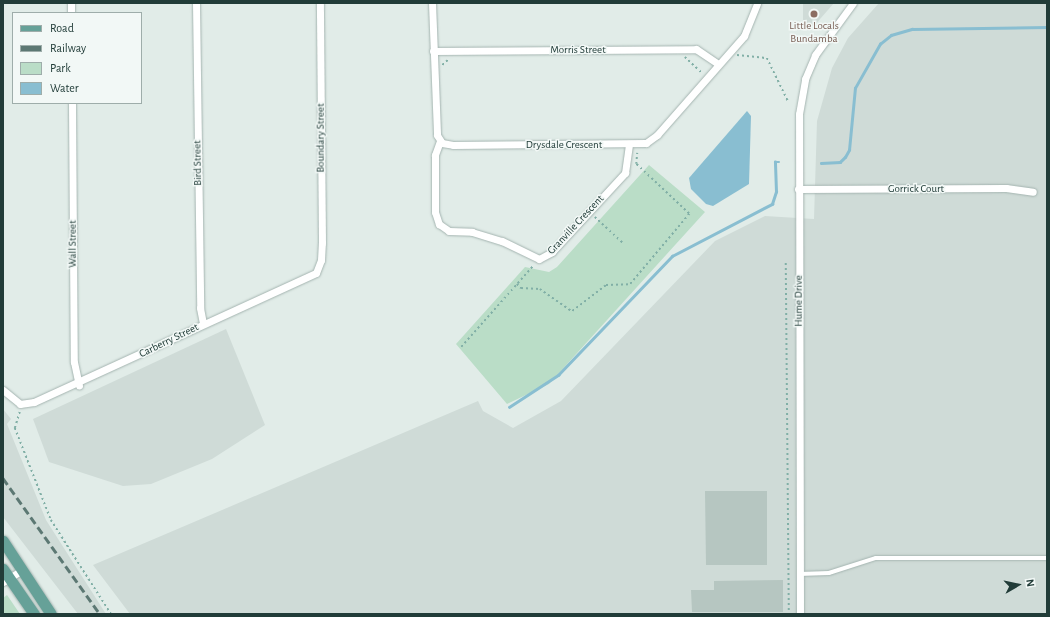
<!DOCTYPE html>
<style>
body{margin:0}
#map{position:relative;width:1050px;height:617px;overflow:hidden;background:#e1ece8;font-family:"Alegreya Sans",sans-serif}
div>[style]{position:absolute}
.built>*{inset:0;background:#cfdbd7}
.green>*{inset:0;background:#baddc7}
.water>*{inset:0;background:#89bed1}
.stream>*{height:2.5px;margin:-1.25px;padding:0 1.25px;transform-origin:1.25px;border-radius:1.25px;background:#89bed1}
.building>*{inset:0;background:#b6c6c1}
.path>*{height:1.5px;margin-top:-0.75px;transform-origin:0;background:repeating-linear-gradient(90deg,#81afa6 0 2px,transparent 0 5px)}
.roads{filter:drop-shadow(0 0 1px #a4b4b0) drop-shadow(0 0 1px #a4b4b0)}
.service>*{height:3.5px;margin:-1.75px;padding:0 1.75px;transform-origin:1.75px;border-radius:1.75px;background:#fff}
.minor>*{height:7px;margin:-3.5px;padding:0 3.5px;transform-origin:3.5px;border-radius:3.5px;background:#fff}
.primary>*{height:11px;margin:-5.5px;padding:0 5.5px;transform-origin:5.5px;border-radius:5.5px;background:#66a198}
.rail>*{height:2.5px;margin-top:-1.25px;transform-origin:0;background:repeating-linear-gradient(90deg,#5c7873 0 8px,transparent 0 12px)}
.dots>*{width:11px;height:11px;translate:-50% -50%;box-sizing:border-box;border:2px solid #f2f8f6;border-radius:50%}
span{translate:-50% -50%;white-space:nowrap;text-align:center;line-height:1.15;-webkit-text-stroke:3px #f2f8f6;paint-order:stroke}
.education-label{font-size:11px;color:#785e54}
.street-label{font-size:11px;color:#213c38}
.frame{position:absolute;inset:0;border:4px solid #213c38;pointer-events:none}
.legend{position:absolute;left:12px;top:12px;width:130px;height:92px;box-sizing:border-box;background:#f2f8f6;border:1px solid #9eadaa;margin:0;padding:5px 7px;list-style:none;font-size:12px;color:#213c38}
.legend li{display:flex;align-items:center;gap:8px;height:20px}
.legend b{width:20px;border:1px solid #9eadaa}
.north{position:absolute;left:998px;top:565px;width:40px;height:40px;-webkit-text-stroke:3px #f2f8f6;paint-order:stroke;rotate:81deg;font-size:11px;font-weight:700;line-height:16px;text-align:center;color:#213c38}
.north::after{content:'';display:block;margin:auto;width:14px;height:18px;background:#213c38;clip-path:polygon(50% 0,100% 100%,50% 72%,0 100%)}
</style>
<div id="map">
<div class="built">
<div style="clip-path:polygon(803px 3px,834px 3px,814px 26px,803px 26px)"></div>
<div style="clip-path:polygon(879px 3px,1047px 3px,1047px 614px,130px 614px,93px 565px,478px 401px,483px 411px,513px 428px,561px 401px,715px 241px,765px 216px,814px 219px,817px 121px,832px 68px,848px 38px)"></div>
<div style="clip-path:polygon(226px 329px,265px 425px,212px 459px,151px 484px,123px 486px,49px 462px,33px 419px)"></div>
<div style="clip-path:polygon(3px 409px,11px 419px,7px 424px,46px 520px,106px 614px,78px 614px,3px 517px)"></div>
</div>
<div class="green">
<div style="clip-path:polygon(649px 165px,705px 212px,549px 384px,507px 404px,456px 344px,525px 267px,549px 272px,557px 267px)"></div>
<div style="clip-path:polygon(7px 595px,20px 614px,3px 614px,3px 598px)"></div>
</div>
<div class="water">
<div style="clip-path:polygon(747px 111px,751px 116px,749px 184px,713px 206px,706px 204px,691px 189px,689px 178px)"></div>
</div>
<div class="stream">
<div style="left:821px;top:163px;width:19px;rotate:-3deg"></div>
<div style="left:840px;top:162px;width:7px;rotate:-45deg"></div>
<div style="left:845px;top:157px;width:8px;rotate:-60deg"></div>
<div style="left:849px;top:150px;width:62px;rotate:-84.5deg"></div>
<div style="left:855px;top:88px;width:51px;rotate:-60.4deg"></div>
<div style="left:880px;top:44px;width:14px;rotate:-39deg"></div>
<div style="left:891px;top:35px;width:22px;rotate:-16deg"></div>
<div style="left:912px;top:29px;width:135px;rotate:-0.8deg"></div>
<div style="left:509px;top:407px;width:59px;rotate:-33.1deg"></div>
<div style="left:558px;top:375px;width:165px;rotate:-46.2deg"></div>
<div style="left:672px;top:256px;width:113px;rotate:-27.5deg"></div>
<div style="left:772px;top:204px;width:13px;rotate:-72deg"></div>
<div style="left:776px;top:192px;width:30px;rotate:-92deg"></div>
<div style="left:775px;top:162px;width:4px"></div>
</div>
<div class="building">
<div style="clip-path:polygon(705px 491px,767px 491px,767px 565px,706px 565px)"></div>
<div style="clip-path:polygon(783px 580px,783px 612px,692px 612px,691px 590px,714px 590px,714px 581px)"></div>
</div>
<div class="path">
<div style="left:737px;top:55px;width:30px;rotate:6deg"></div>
<div style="left:767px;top:58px;width:48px;rotate:64deg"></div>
<div style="left:685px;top:57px;width:22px;rotate:43deg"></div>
<div style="left:442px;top:65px;width:9px;rotate:-41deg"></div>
<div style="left:595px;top:217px;width:38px;rotate:43deg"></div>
<div style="left:786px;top:263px;width:351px;rotate:89.5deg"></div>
<div style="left:517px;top:284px;width:6px;rotate:45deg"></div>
<div style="left:521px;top:288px;width:19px;rotate:3deg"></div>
<div style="left:540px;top:289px;width:39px;rotate:35deg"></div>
<div style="left:572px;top:311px;width:43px;rotate:-37.4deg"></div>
<div style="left:606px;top:285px;width:24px;rotate:-2deg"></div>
<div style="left:630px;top:284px;width:92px;rotate:-49.9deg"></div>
<div style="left:689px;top:214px;width:73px;rotate:-136.7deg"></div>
<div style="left:636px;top:164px;width:11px;rotate:-85deg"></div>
<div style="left:461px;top:347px;width:108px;rotate:-48.4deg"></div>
<div style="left:20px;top:412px;width:17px;rotate:107deg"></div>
<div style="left:15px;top:428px;width:99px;rotate:68.6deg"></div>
<div style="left:51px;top:520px;width:112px;rotate:57.4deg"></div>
</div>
<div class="roads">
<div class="service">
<div style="left:799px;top:574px;width:30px;rotate:-2deg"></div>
<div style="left:829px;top:573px;width:49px;rotate:-17.7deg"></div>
<div style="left:876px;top:558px;width:171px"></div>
</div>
<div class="minor">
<div style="left:71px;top:3px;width:10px;rotate:90deg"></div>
<div style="left:196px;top:3px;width:305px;rotate:89.2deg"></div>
<div style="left:200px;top:308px;width:16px;rotate:79deg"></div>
<div style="left:432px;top:3px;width:132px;rotate:87.8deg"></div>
<div style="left:437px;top:135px;width:9px;rotate:58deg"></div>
<div style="left:442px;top:143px;width:11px;rotate:10deg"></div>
<div style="left:453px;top:145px;width:193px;rotate:-0.6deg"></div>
<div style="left:646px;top:143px;width:14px;rotate:-36deg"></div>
<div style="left:657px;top:135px;width:132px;rotate:-48.7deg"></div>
<div style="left:744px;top:36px;width:35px;rotate:-68deg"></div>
<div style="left:433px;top:51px;width:263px;rotate:-0.4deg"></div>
<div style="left:696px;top:49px;width:27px;rotate:34deg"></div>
<div style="left:72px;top:103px;width:259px;rotate:89.6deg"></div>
<div style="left:74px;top:362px;width:24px;rotate:78deg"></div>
<div style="left:440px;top:141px;width:15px;rotate:110deg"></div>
<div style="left:435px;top:155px;width:57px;rotate:90deg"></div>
<div style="left:435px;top:212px;width:13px;rotate:72deg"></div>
<div style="left:439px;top:224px;width:12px;rotate:35deg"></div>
<div style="left:449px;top:231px;width:23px;rotate:2deg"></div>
<div style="left:472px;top:232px;width:31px;rotate:17deg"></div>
<div style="left:502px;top:241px;width:41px;rotate:25.9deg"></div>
<div style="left:539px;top:259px;width:15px;rotate:-28deg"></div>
<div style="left:552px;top:252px;width:108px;rotate:-47.3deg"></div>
<div style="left:625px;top:173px;width:28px;rotate:-82deg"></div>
<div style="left:798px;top:189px;width:208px;rotate:-0.3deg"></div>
<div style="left:1006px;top:188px;width:27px;rotate:8deg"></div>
<div style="left:3px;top:390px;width:22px;rotate:39deg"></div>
<div style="left:20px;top:404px;width:14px;rotate:-8deg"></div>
<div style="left:34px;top:402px;width:310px;rotate:-24.6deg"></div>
<div style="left:316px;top:273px;width:14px;rotate:-69deg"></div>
<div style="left:321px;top:260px;width:17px;rotate:-87deg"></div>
<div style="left:322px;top:243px;width:240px;rotate:-90.5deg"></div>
<div style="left:3px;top:582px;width:22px;rotate:-32deg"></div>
<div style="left:800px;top:614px;width:500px;rotate:-90.11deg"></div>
<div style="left:799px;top:114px;width:36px;rotate:-80deg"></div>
<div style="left:805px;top:79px;width:26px;rotate:-67deg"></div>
<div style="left:815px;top:55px;width:64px;rotate:-53.8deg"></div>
</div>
<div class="primary">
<div style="left:3px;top:541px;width:87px;rotate:56.7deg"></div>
<div style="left:3px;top:569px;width:55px;rotate:55.4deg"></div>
</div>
</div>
<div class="rail">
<div style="left:3px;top:478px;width:167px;rotate:54.5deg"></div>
</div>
<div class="dots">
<div style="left:814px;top:14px;background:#8d6e63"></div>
</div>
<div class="education-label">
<span style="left:814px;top:33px">Little Locals<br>Bundamba</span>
</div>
<div class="street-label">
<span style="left:578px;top:50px">Morris Street</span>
<span style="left:321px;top:138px;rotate:-90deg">Boundary Street</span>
<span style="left:564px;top:145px">Drysdale Crescent</span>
<span style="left:198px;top:163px;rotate:-91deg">Bird Street</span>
<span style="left:916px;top:189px">Gorrick Court</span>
<span style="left:576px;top:225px;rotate:-47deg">Granville Crescent</span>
<span style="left:73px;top:244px;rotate:-90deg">Wall Street</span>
<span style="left:799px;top:301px;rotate:-90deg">Hume Drive</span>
<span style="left:169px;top:341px;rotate:-26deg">Carberry Street</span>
</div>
<div class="frame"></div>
<ul class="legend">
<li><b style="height:5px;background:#66a198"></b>Road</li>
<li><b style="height:5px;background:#5c7873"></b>Railway</li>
<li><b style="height:11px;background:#baddc7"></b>Park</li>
<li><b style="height:11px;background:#89bed1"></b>Water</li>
</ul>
<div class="north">N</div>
</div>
